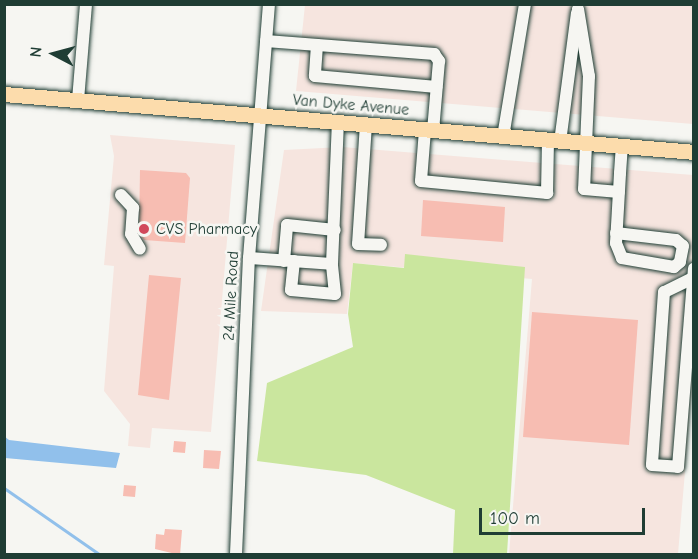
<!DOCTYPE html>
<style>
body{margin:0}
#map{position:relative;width:698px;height:559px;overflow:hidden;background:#f6f6f2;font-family:"Comic Neue",sans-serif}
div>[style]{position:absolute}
.built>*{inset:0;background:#f6e5df}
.green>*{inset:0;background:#cae69e}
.water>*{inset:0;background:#91c0eb}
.stream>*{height:3px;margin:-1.5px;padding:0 1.5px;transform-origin:1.5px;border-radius:1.5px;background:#91c0eb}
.building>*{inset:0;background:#f7bdb2}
.roads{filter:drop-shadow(0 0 2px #1f3d34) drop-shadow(0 0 2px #1f3d34)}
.minor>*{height:12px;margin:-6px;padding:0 6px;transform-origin:6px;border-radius:6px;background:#f6f6f2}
.major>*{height:15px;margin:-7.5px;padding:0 7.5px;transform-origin:7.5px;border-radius:7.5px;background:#fcdcac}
.dots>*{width:16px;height:16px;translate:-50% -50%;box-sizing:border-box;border:3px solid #f6f6f2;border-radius:50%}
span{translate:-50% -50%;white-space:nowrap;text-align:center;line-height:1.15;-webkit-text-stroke:5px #f6f6f2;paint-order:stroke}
.street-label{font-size:16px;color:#1f3d34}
.poi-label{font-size:16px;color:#1f3d34}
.left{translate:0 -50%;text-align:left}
.frame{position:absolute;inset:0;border:6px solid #1f3d34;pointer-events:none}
.north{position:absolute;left:24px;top:24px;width:60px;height:60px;-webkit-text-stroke:4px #f6f6f2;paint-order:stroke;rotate:276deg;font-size:16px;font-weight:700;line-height:24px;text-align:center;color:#1f3d34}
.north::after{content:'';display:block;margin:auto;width:21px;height:27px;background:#1f3d34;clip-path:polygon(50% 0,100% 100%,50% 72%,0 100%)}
.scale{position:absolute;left:479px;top:508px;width:166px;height:27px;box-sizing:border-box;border:3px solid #1f3d34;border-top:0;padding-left:8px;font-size:18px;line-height:21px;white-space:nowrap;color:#1f3d34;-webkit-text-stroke:4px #f6f6f2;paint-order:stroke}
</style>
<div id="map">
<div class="built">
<div style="clip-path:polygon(305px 5px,693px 5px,693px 124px,296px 91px)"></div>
<div style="clip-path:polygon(110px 135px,235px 145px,211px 432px,152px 428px,150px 448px,128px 446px,130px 424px,104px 391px,114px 266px,104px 265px,114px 156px)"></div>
<div style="clip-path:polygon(342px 147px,693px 175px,694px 366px,678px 554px,509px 554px,532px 279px,353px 263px,347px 314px,261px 311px,284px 150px)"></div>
</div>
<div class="green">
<div style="clip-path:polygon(405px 254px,525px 267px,507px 554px,453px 554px,455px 510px,366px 475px,257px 461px,267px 383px,353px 347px,348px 314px,353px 263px,404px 268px)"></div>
</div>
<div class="water">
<div style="clip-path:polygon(4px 436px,9px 440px,120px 453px,116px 468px,5px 458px)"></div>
</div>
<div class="stream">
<div style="left:4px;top:488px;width:116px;rotate:34.8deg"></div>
</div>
<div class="building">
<div style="clip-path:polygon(140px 170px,186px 173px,190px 178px,185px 243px,144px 240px,139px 232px)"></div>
<div style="clip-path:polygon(423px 200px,505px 207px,503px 242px,421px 236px)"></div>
<div style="clip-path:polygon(149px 275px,181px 278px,169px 400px,138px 395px)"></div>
<div style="clip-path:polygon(532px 312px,638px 320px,629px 445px,523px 437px)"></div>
<div style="clip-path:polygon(174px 441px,186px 442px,185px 453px,173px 452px)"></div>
<div style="clip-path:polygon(204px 450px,221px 451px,219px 469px,203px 468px)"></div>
<div style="clip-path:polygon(124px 485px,136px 486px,135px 497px,123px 496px)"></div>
<div style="clip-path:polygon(165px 529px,182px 530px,180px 555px,155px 549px,156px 534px,164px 535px)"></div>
</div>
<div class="roads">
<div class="minor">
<div style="left:578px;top:9px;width:68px;rotate:80.7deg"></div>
<div style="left:589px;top:76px;width:113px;rotate:92.5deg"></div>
<div style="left:584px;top:189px;width:35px;rotate:5deg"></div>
<div style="left:266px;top:41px;width:169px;rotate:4.4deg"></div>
<div style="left:434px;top:54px;width:9px;rotate:54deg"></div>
<div style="left:439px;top:61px;width:70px;rotate:94.9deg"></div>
<div style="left:317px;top:45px;width:31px;rotate:94deg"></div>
<div style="left:315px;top:76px;width:122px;rotate:5.2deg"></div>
<div style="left:78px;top:100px;width:96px;rotate:-85.2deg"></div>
<div style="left:366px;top:124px;width:120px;rotate:93.8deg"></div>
<div style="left:358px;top:244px;width:23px;rotate:2deg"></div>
<div style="left:425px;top:130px;width:51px;rotate:94.5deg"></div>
<div style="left:421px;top:181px;width:127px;rotate:5.4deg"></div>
<div style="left:547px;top:193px;width:52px;rotate:-88.9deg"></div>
<div style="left:503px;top:137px;width:135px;rotate:-80.6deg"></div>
<div style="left:560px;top:142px;width:130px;rotate:-82.5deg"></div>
<div style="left:121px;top:195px;width:18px;rotate:47deg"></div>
<div style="left:133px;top:208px;width:26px;rotate:94deg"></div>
<div style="left:131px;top:234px;width:17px;rotate:59deg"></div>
<div style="left:616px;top:233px;width:60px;rotate:6.7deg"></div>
<div style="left:676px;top:240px;width:9px;rotate:41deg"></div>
<div style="left:683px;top:246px;width:16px;rotate:101deg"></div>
<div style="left:680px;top:262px;width:8px;rotate:140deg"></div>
<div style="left:674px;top:267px;width:53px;rotate:-170.2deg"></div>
<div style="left:622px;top:258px;width:16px;rotate:-112deg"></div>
<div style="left:616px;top:243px;width:70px;rotate:-86.7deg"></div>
<div style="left:620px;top:173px;width:26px;rotate:-86deg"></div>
<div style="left:249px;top:258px;width:83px;rotate:4.1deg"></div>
<div style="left:332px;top:264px;width:142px;rotate:-87.6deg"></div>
<div style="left:284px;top:261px;width:36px;rotate:-85deg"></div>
<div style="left:287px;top:225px;width:48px;rotate:5.9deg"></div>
<div style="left:294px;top:261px;width:29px;rotate:96deg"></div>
<div style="left:291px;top:290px;width:44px;rotate:5.2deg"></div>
<div style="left:335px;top:294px;width:30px;rotate:-96deg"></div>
<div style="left:693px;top:278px;width:32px;rotate:154deg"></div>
<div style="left:664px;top:292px;width:173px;rotate:94deg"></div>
<div style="left:652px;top:465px;width:26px;rotate:4deg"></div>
<div style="left:678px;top:467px;width:199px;rotate:-85.4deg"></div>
<div style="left:236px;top:554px;width:296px;rotate:-87.5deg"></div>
<div style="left:249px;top:258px;width:255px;rotate:-85.5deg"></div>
</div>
<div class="major">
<div style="left:4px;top:94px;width:692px;rotate:4.8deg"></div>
</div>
</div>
<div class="dots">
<div style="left:144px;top:229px;background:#d1495b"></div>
</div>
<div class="street-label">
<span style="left:351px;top:105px;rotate:5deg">Van Dyke Avenue</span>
<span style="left:231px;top:296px;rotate:-87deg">24 Mile Road</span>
</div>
<div class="poi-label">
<span class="left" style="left:156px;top:229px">CVS Pharmacy</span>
</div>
<div class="frame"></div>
<div class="north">N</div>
<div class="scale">100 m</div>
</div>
